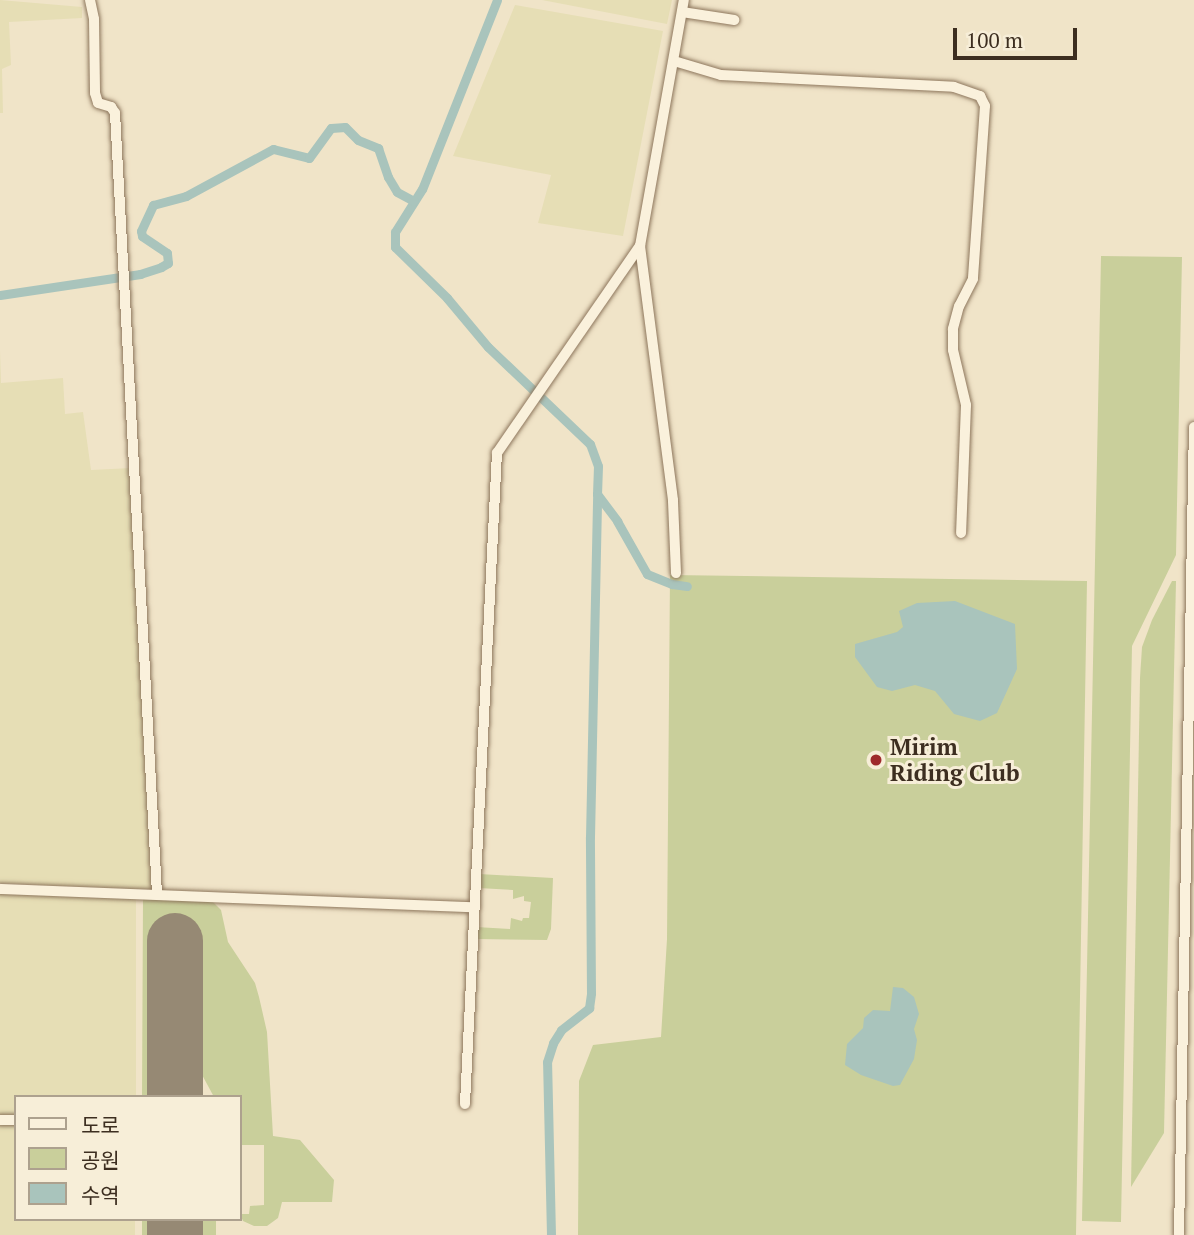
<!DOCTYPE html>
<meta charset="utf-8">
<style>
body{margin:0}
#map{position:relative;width:1194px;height:1235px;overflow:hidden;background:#f0e4c8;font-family:"PT Serif","Noto Sans KR",serif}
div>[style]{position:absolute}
.farmland>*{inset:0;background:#e6deb5}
.green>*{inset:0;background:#c9cf9b}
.water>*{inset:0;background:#a9c4bc}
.canal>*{height:9px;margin:-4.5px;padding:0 4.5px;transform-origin:4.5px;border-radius:4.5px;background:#a9c4bc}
.runway>*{height:56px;margin:-28px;padding:0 28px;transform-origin:28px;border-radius:28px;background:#968974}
.roads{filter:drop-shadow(0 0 2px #8d765c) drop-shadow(0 0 2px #8d765c)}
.street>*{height:10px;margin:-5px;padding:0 5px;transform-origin:5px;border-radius:5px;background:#faf1dc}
.dots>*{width:19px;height:19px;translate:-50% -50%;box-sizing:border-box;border:4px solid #f7eed8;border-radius:50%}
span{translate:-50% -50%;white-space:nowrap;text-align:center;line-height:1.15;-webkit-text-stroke:6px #f7eed8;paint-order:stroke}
.poi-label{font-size:23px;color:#3d2e20;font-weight:700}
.left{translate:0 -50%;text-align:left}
.legend{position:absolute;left:14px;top:1095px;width:228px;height:126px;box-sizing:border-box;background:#f7eed8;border:2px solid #ada18e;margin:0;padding:9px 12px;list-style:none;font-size:21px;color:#3d2e20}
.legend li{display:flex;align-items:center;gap:14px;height:35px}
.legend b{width:35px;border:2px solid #ada18e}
.scale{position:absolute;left:953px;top:28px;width:124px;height:32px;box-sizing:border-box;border:4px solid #3d2e20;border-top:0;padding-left:9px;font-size:21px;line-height:24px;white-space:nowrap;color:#3d2e20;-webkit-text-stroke:5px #f7eed8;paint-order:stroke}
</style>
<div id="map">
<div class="farmland">
<div style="clip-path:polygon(0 0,82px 7px,82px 18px,9px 22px,11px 65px,2px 69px,3px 113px,0 113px)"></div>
<div style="clip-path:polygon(542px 0,672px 0,667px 24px)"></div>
<div style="clip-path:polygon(515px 5px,663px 31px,623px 236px,538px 223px,551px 175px,453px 156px)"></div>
<div style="clip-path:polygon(0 350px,1px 383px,63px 378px,65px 414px,83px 412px,91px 470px,131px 468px,152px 890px,0 883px)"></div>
<div style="clip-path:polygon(0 891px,136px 896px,136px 1097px,16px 1097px,16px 1219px,135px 1219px,135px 1235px,0 1235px)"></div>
</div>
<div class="green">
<div style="clip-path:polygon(1101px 256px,1182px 257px,1176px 555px,1132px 646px,1121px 1222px,1082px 1221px)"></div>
<div style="clip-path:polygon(670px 575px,1087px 581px,1076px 1235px,578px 1235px,579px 1081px,593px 1045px,661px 1037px,667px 939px)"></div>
<div style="clip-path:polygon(1172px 581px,1176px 581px,1164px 1133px,1131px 1187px,1140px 678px,1142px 647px,1152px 620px)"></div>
<div style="clip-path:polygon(479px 874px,553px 878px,551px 929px,547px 940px,476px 939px,476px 927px,510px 929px,511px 918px,522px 921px,523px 918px,529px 918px,531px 902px,524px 901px,524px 896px,513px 899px,513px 890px,478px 888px)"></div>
<div style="clip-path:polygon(143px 899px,213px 902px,221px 910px,228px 942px,255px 983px,259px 997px,267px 1032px,273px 1136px,300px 1140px,334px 1180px,332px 1202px,282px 1202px,278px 1218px,267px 1226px,254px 1226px,243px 1221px,240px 1214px,249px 1214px,250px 1206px,264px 1205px,264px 1145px,240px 1145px,240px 1097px,214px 1097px,187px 1047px,189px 938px,163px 938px,162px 1097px,142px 1097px)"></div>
<div style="clip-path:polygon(142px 1219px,161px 1219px,161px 1235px,142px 1235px)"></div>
<div style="clip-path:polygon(188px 1219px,216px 1219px,216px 1235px,188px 1235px)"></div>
</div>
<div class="water">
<div style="clip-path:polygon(955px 601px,1015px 624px,1017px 669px,997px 713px,980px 721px,954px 714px,935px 691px,915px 685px,892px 691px,877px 687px,855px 657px,855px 644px,897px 632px,903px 627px,899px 611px,917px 603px)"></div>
<div style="clip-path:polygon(893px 987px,903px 988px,914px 997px,919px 1014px,914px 1029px,917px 1040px,914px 1059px,900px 1085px,893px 1086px,861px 1075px,845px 1065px,847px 1044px,863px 1028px,864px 1018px,873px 1010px,890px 1011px)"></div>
</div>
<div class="canal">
<div style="left:497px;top:0;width:203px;rotate:111.6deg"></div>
<div style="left:422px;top:189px;width:51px;rotate:122.1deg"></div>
<div style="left:395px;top:232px;width:15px;rotate:90deg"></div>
<div style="left:395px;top:247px;width:73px;rotate:44.4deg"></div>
<div style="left:447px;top:298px;width:64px;rotate:50.1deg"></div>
<div style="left:488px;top:347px;width:141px;rotate:43.6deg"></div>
<div style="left:590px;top:444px;width:23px;rotate:70deg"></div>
<div style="left:598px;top:466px;width:28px;rotate:92deg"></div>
<div style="left:597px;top:494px;width:34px;rotate:53deg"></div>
<div style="left:617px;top:521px;width:61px;rotate:60.5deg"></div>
<div style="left:647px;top:574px;width:27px;rotate:22deg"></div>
<div style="left:672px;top:584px;width:15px;rotate:8deg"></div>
<div style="left:0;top:295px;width:142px;rotate:-8.5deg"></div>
<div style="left:140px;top:274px;width:22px;rotate:-18deg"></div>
<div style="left:161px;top:267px;width:8px;rotate:-30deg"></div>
<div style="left:168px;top:263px;width:10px;rotate:-96deg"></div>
<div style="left:167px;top:253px;width:30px;rotate:-146deg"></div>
<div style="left:142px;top:236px;width:5px;rotate:-101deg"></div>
<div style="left:141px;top:231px;width:29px;rotate:-65deg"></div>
<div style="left:153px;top:205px;width:34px;rotate:-15deg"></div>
<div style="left:186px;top:196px;width:99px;rotate:-28.4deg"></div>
<div style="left:273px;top:149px;width:37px;rotate:14deg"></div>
<div style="left:309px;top:158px;width:37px;rotate:-54deg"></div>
<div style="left:331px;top:128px;width:14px;rotate:-4deg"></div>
<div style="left:345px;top:127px;width:18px;rotate:45deg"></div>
<div style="left:358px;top:140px;width:22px;rotate:22deg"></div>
<div style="left:378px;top:148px;width:31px;rotate:71deg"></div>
<div style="left:388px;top:177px;width:17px;rotate:59deg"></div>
<div style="left:397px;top:192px;width:19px;rotate:28deg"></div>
<div style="left:551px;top:1235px;width:173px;rotate:-91.3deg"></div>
<div style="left:547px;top:1062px;width:20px;rotate:-72deg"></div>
<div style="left:553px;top:1043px;width:15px;rotate:-58deg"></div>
<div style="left:561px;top:1030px;width:36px;rotate:-38deg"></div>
<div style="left:589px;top:1008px;width:15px;rotate:-82deg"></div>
<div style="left:591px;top:993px;width:156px;rotate:-90.4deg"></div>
<div style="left:590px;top:837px;width:343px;rotate:-88.8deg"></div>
</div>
<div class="runway">
<div style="left:175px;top:1097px;width:156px;rotate:-90deg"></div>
<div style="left:175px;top:1235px;width:16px;rotate:-90deg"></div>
</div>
<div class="roads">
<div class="street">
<div style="left:90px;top:0;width:19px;rotate:78deg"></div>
<div style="left:94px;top:19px;width:74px;rotate:89.2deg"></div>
<div style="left:95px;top:93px;width:10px;rotate:73deg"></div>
<div style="left:98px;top:103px;width:14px;rotate:17deg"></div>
<div style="left:111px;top:107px;width:7px;rotate:56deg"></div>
<div style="left:115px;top:113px;width:781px;rotate:86.92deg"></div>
<div style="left:682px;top:12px;width:53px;rotate:8.7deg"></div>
<div style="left:674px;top:61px;width:49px;rotate:16.6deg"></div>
<div style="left:721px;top:75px;width:233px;rotate:2.9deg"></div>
<div style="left:954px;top:87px;width:28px;rotate:19deg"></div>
<div style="left:980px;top:96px;width:11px;rotate:63deg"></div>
<div style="left:985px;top:106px;width:173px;rotate:94deg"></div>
<div style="left:973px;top:279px;width:30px;rotate:117deg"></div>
<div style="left:959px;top:306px;width:24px;rotate:105deg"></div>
<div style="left:953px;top:329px;width:21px;rotate:90deg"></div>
<div style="left:953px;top:350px;width:57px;rotate:76.7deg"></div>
<div style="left:966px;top:405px;width:128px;rotate:92.2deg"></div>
<div style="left:676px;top:573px;width:73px;rotate:-92.4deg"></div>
<div style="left:673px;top:500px;width:256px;rotate:-97.4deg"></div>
<div style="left:640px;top:246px;width:250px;rotate:-79.9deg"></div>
<div style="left:0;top:889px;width:474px;rotate:2.2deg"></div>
<div style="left:465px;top:1104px;width:652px;rotate:-87.19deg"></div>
<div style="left:497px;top:453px;width:252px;rotate:-55.4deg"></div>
<div style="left:0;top:1120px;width:16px"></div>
<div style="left:1179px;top:1235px;width:808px;rotate:-88.94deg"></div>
</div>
</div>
<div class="dots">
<div style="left:876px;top:760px;background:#9e2a2b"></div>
</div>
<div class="poi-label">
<span class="left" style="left:890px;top:760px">Mirim<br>Riding Club</span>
</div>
<ul class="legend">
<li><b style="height:9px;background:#faf1dc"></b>도로</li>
<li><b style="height:19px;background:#c9cf9b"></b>공원</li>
<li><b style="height:19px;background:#a9c4bc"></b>수역</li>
</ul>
<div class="scale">100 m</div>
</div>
